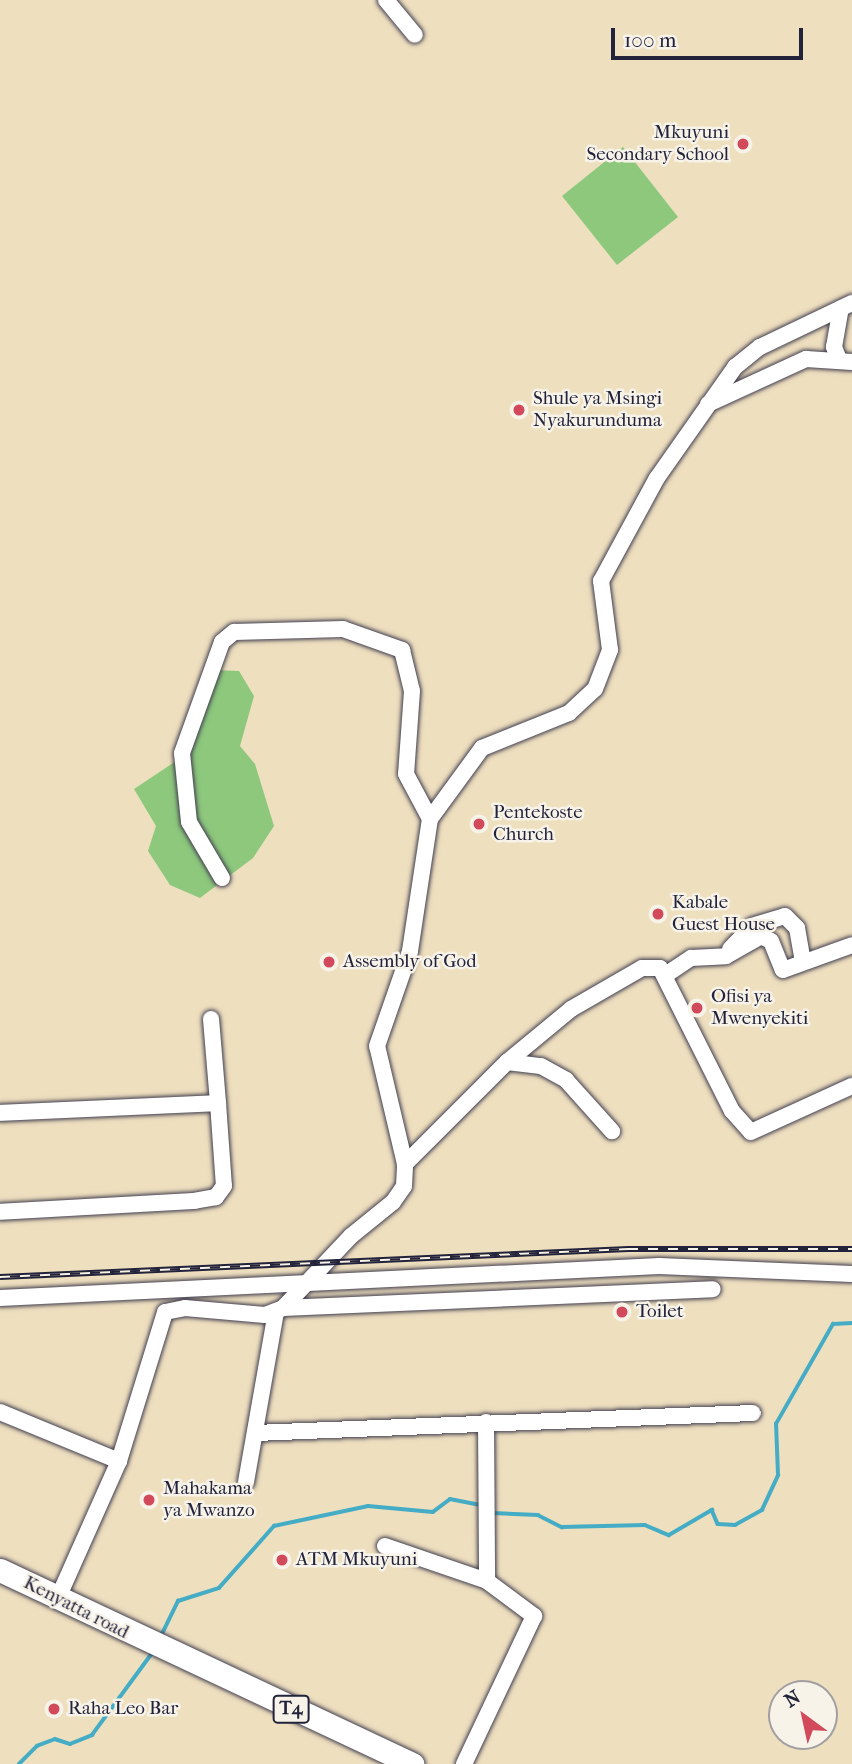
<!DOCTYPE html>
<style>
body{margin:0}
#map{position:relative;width:852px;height:1764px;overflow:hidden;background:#eedfbf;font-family:"IM FELL French Canon",serif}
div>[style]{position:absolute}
.green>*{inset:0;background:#8dc87d}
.stream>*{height:3.5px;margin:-1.75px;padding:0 1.75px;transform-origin:1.75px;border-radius:1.75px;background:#45acc5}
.roads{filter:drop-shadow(0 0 2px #413e4f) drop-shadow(0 0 2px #413e4f)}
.minor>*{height:16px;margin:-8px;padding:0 8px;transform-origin:8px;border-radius:8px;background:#fff}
.highway>*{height:23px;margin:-11.5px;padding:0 11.5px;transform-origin:11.5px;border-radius:11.5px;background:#fff}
.rail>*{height:6px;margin-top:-3px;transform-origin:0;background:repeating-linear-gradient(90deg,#f7f3e8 0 10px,#22223b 0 20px);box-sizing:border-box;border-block:2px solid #22223b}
.dots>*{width:19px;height:19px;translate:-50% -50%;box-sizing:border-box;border:4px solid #f7f3e8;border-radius:50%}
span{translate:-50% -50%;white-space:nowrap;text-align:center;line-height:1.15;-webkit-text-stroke:5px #f7f3e8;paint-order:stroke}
.shield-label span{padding:2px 5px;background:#f7f3e8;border:2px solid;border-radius:5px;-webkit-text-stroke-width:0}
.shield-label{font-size:18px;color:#22223b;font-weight:700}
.poi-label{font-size:19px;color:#22223b}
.right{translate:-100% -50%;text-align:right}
.left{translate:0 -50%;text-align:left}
.street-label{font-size:19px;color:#22223b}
.north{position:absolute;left:768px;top:1680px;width:70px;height:70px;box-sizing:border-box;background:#f7f3e8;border:2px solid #a29fa3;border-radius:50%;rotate:327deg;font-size:19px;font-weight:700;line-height:28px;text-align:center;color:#22223b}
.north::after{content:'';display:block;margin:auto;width:24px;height:32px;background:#d1495b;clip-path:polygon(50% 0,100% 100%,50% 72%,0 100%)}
.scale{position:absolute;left:611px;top:28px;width:192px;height:32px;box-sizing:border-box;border:4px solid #22223b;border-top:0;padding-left:9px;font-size:21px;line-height:24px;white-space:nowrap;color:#22223b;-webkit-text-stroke:5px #f7f3e8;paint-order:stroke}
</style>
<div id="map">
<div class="green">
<div style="clip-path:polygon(623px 147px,678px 217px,617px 265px,562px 196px)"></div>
<div style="clip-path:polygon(214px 670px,239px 671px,254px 696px,240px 746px,255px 764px,274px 826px,253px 858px,200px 898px,170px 885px,148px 851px,156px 826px,134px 789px,182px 757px,204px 717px)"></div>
</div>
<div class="stream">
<div style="left:493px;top:1513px;width:45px;rotate:2.5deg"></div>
<div style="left:538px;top:1515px;width:27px;rotate:27deg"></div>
<div style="left:562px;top:1527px;width:83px;rotate:-1.4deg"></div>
<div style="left:645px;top:1525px;width:26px;rotate:23deg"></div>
<div style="left:669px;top:1535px;width:50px;rotate:-30.2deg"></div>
<div style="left:712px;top:1510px;width:15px;rotate:67deg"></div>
<div style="left:718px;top:1524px;width:17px;rotate:3deg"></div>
<div style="left:735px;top:1525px;width:31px;rotate:-29deg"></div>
<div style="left:762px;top:1510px;width:38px;rotate:-65deg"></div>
<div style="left:778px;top:1475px;width:51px;rotate:-92.2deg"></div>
<div style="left:776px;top:1424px;width:115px;rotate:-60.3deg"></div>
<div style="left:833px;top:1324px;width:19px;rotate:-3deg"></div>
<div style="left:161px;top:1636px;width:39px;rotate:-64deg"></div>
<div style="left:178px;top:1601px;width:43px;rotate:-17.6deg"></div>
<div style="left:219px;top:1588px;width:83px;rotate:-48.4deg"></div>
<div style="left:274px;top:1526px;width:96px;rotate:-12deg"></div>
<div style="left:368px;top:1506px;width:65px;rotate:5.3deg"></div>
<div style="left:433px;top:1512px;width:21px;rotate:-37deg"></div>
<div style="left:450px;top:1499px;width:32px;rotate:11deg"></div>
<div style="left:19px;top:1764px;width:25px;rotate:-45deg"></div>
<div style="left:37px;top:1746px;width:19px;rotate:-21deg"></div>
<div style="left:55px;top:1739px;width:16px;rotate:18deg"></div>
<div style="left:70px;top:1744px;width:24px;rotate:-22deg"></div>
<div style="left:92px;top:1735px;width:103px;rotate:-53.7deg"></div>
</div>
<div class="roads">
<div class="minor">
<div style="left:386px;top:0;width:45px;rotate:50.4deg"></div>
<div style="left:838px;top:357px;width:11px;rotate:-112deg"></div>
<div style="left:834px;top:347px;width:39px;rotate:-80deg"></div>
<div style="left:708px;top:404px;width:108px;rotate:-24.7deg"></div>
<div style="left:806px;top:359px;width:46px;rotate:3.7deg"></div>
<div style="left:222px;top:878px;width:65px;rotate:-120.5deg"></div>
<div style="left:189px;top:822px;width:69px;rotate:-95.8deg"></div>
<div style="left:182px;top:753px;width:118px;rotate:-70.2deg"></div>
<div style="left:222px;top:642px;width:16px;rotate:-40deg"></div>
<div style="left:234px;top:632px;width:109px;rotate:-1.6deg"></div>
<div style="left:343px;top:629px;width:63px;rotate:19.6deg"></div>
<div style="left:402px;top:650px;width:42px;rotate:76.3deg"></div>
<div style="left:412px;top:691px;width:83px;rotate:94.1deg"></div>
<div style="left:406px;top:774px;width:51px;rotate:61.9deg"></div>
<div style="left:730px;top:949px;width:32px;rotate:-46deg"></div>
<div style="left:752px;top:926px;width:34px;rotate:-17deg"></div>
<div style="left:785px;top:916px;width:17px;rotate:45deg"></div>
<div style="left:797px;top:928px;width:34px;rotate:80deg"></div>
<div style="left:667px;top:974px;width:29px;rotate:-34deg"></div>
<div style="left:691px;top:958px;width:35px;rotate:-3deg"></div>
<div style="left:726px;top:956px;width:40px;rotate:-29.7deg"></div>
<div style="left:761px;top:936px;width:11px;rotate:27deg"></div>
<div style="left:771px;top:941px;width:31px;rotate:68deg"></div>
<div style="left:783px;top:970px;width:73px;rotate:-19.9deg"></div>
<div style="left:211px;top:1019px;width:84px;rotate:85.2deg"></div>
<div style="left:507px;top:1062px;width:34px;rotate:7deg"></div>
<div style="left:541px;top:1066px;width:29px;rotate:29deg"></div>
<div style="left:566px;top:1080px;width:69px;rotate:48deg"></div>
<div style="left:0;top:1113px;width:218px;rotate:-2.6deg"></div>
<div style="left:218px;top:1103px;width:83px;rotate:85.9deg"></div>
<div style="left:224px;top:1186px;width:14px;rotate:126deg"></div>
<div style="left:216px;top:1197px;width:22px;rotate:170deg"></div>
<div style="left:194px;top:1201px;width:194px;rotate:176.8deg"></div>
<div style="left:405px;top:1164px;width:121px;rotate:-103.3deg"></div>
<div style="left:377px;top:1046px;width:101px;rotate:-70.8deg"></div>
<div style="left:410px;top:951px;width:134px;rotate:-81.4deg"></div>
<div style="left:430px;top:819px;width:88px;rotate:-53.8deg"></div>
<div style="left:482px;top:748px;width:94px;rotate:-21.9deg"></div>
<div style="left:569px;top:713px;width:35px;rotate:-43deg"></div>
<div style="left:595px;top:689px;width:42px;rotate:-69deg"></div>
<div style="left:610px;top:650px;width:70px;rotate:-97.4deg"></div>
<div style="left:601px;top:581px;width:117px;rotate:-61.5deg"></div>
<div style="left:657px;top:478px;width:136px;rotate:-54.9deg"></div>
<div style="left:735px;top:367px;width:32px;rotate:-39deg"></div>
<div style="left:760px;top:347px;width:102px;rotate:-25.6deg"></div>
<div style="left:0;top:1298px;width:660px;rotate:-2.78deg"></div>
<div style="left:659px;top:1266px;width:193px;rotate:2.4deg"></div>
<div style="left:283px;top:1308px;width:430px;rotate:-2.5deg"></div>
<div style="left:0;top:1412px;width:129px;rotate:22.4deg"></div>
<div style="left:486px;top:1422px;width:159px;rotate:89.6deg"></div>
<div style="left:255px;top:1433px;width:498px;rotate:-2.3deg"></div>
<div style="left:246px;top:1482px;width:173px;rotate:-80deg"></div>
<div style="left:385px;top:1546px;width:108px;rotate:18.9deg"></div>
<div style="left:487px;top:1581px;width:59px;rotate:36.7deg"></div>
<div style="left:534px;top:1616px;width:164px;rotate:115.3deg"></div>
<div style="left:58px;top:1598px;width:150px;rotate:-66deg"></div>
<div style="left:119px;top:1461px;width:156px;rotate:-72.8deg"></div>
<div style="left:165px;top:1312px;width:20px;rotate:-11deg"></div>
<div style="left:185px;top:1308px;width:80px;rotate:5deg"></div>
<div style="left:265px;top:1315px;width:19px;rotate:-21deg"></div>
<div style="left:283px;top:1308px;width:99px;rotate:-46.6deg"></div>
<div style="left:351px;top:1236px;width:54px;rotate:-39deg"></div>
<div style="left:393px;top:1202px;width:19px;rotate:-55deg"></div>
<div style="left:404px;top:1186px;width:22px;rotate:-87deg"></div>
<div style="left:405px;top:1164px;width:144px;rotate:-45deg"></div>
<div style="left:507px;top:1062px;width:83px;rotate:-39.6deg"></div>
<div style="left:571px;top:1009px;width:82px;rotate:-30deg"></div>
<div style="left:642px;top:968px;width:18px"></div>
<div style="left:660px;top:968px;width:160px;rotate:63.3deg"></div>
<div style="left:732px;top:1111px;width:28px;rotate:48deg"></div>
<div style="left:751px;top:1132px;width:111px;rotate:-24.5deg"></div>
</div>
<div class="highway">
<div style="left:0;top:1570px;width:456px;rotate:25.2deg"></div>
</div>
</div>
<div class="rail">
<div style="left:0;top:1277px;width:629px;rotate:-2.55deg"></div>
<div style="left:628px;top:1249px;width:224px"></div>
</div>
<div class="dots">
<div style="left:743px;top:144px;background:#d1495b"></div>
<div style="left:519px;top:410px;background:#d1495b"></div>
<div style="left:479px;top:824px;background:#d1495b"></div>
<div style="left:658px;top:914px;background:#d1495b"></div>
<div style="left:329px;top:962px;background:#d1495b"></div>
<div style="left:697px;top:1008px;background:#d1495b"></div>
<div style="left:622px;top:1312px;background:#d1495b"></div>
<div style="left:149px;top:1500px;background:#d1495b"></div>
<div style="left:282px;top:1560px;background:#d1495b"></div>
<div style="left:54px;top:1709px;background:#d1495b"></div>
</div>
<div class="shield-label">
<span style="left:291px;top:1709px">T4</span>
</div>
<div class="poi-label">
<span class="right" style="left:729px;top:144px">Mkuyuni<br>Secondary School</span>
<span class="left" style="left:533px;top:410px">Shule ya Msingi<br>Nyakurunduma</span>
<span class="left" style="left:493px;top:824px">Pentekoste<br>Church</span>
<span class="left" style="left:672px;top:914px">Kabale<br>Guest House</span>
<span class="left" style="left:343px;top:962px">Assembly of God</span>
<span class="left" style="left:711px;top:1008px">Ofisi ya<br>Mwenyekiti</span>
<span class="left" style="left:636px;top:1312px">Toilet</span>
<span class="left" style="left:163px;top:1500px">Mahakama<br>ya Mwanzo</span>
<span class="left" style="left:296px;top:1560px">ATM Mkuyuni</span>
<span class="left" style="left:68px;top:1709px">Raha Leo Bar</span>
</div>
<div class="street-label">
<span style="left:76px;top:1608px;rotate:27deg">Kenyatta road</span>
</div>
<div class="north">N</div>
<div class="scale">100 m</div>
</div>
